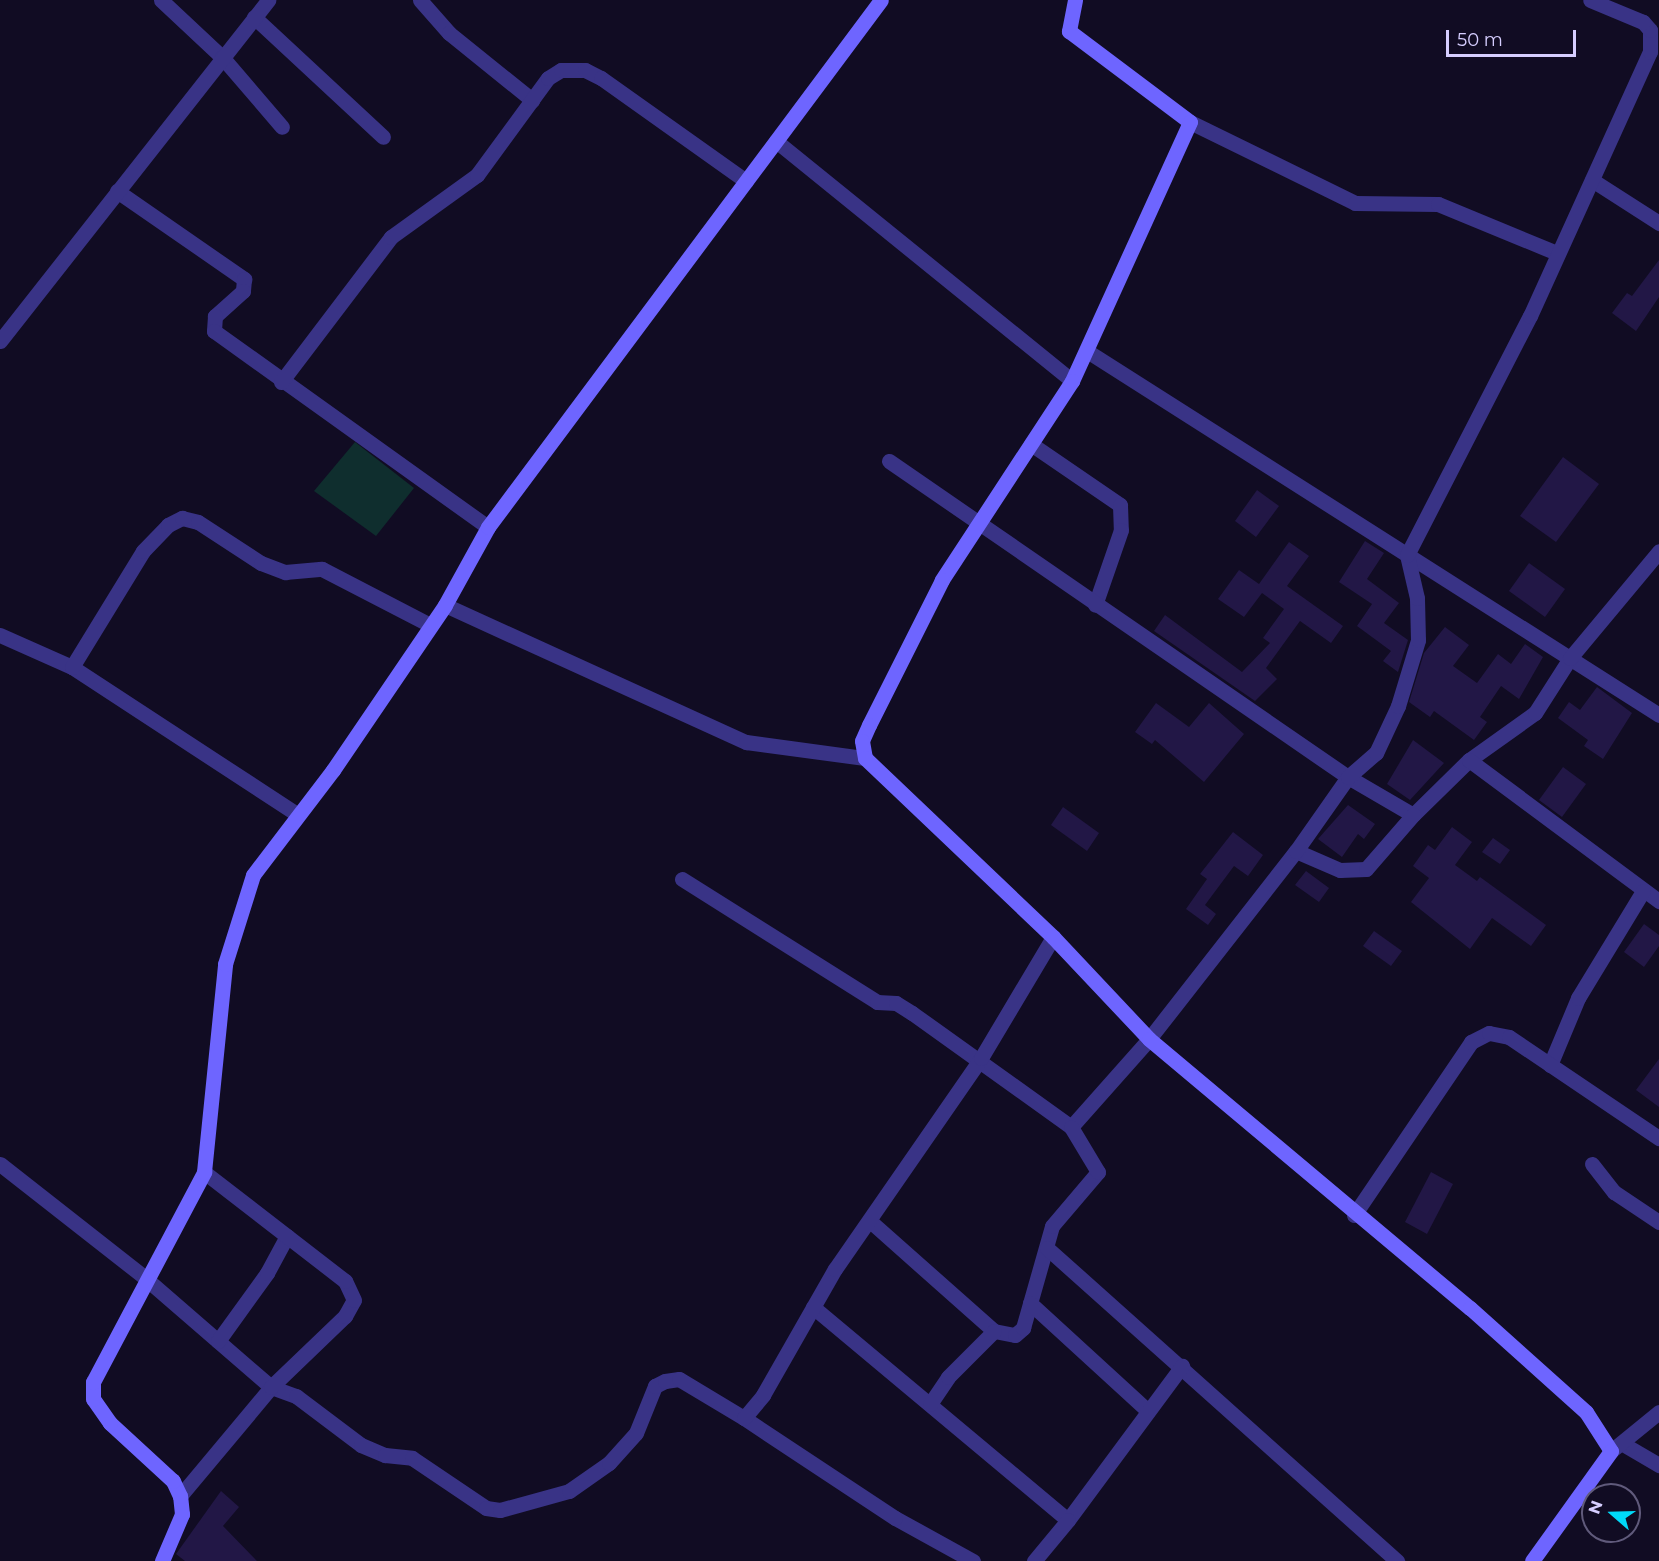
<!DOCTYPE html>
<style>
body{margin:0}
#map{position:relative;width:1659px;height:1561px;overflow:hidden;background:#110c23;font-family:Montserrat,sans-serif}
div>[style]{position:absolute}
.green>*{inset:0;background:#0f2e2e}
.building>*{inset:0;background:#221746}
.street>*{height:15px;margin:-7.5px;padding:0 7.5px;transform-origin:7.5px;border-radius:7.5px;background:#393386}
.secondary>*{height:15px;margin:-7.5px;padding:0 7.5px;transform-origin:7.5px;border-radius:7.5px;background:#6e65ff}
span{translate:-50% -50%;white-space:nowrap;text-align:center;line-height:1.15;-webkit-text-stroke:4.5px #110c23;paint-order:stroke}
.north{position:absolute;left:1581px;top:1483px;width:60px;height:60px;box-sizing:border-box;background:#110c23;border:2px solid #605a7b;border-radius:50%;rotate:290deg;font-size:16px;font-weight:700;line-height:24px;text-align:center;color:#d6ceff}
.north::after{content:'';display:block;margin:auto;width:21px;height:27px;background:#00d9f9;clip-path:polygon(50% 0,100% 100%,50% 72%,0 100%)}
.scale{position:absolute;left:1446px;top:30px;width:130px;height:27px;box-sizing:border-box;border:3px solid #d6ceff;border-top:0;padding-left:8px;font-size:18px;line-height:21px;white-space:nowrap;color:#d6ceff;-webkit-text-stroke:4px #110c23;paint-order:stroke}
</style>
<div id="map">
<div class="green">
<div style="clip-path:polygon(355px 442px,414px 488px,376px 536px,314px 491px)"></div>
</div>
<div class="building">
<div style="clip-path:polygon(1659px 260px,1659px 297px,1636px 331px,1612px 313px,1627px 293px,1632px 296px)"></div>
<div style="clip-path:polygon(1563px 457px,1599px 484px,1556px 542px,1520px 516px)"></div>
<div style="clip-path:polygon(1257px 490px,1279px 506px,1256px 537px,1235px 521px)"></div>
<div style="clip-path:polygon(1365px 541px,1384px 553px,1367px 579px,1399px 603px,1384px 623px,1408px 640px,1398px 672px,1383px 661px,1391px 651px,1357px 626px,1372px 604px,1339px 582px)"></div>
<div style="clip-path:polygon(1289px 542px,1309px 556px,1287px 586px,1343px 626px,1331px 643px,1300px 621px,1266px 668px,1277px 679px,1255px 701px,1154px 631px,1165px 615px,1242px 672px,1270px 643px,1263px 638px,1284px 609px,1262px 593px,1244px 617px,1218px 599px,1239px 570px,1259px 584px)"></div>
<div style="clip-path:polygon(1529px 563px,1565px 589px,1545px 617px,1509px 591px)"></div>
<div style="clip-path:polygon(1445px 627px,1469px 645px,1453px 666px,1477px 683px,1498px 654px,1511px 664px,1525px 644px,1543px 657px,1519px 699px,1501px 686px,1480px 717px,1487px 722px,1474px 740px,1434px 711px,1430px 717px,1409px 702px,1424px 653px)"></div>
<div style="clip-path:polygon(1597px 687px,1632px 713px,1603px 759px,1584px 746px,1588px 740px,1558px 718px,1569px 702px,1580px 710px)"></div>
<div style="clip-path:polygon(1156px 703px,1189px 727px,1209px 703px,1244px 734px,1204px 782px,1155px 740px,1152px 744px,1135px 732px)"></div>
<div style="clip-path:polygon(1413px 740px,1444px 763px,1410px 800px,1387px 784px)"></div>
<div style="clip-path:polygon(1563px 767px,1586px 784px,1562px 817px,1539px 800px)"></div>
<div style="clip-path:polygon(1348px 805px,1375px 824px,1364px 839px,1358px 834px,1342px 857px,1318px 839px)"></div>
<div style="clip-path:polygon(1063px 807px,1099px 833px,1087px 851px,1051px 825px)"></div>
<div style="clip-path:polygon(1452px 827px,1472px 842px,1455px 865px,1477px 881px,1480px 877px,1546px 925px,1531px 946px,1492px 918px,1470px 949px,1411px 902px,1429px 878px,1413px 866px,1428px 845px,1435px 850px)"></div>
<div style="clip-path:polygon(1233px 832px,1263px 855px,1248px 876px,1234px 866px,1205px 905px,1216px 914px,1208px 925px,1186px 909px,1207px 879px,1200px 874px)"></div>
<div style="clip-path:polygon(1493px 838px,1510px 850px,1500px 864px,1482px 852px)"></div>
<div style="clip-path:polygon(1306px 871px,1329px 888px,1319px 902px,1295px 885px)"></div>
<div style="clip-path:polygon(1644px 924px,1659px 935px,1659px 946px,1644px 967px,1624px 952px)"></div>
<div style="clip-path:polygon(1374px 931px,1402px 951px,1391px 966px,1363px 946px)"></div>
<div style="clip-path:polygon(1659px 1059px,1659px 1107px,1636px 1090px)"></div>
<div style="clip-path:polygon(1431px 1172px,1453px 1184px,1427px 1234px,1405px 1222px)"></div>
<div style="clip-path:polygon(221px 1491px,239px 1507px,223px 1526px,257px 1561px,185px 1561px,176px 1554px)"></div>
</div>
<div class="street">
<div style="left:161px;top:0;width:83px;rotate:43.1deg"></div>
<div style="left:222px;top:57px;width:92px;rotate:49.4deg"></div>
<div style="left:420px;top:0;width:44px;rotate:48.7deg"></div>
<div style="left:449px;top:33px;width:107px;rotate:38.9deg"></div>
<div style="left:254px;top:17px;width:176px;rotate:42.9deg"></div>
<div style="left:1190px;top:122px;width:184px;rotate:26.1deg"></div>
<div style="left:1355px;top:203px;width:83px;rotate:0.7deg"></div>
<div style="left:1438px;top:204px;width:129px;rotate:22.4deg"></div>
<div style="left:776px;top:141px;width:381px;rotate:39deg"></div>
<div style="left:1592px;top:180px;width:80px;rotate:32.7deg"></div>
<div style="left:117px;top:191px;width:155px;rotate:34.7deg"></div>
<div style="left:244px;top:279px;width:12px;rotate:95deg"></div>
<div style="left:243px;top:291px;width:38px;rotate:138deg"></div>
<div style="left:215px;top:316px;width:15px;rotate:94deg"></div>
<div style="left:214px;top:331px;width:337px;rotate:35.6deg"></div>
<div style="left:0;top:341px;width:434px;rotate:-51.8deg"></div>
<div style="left:1087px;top:351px;width:678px;rotate:32.47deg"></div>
<div style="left:281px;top:382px;width:182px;rotate:-52.8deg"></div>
<div style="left:391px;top:237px;width:106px;rotate:-35.8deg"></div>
<div style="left:477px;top:175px;width:120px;rotate:-53.8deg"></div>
<div style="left:548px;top:78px;width:15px;rotate:-32deg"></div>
<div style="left:561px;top:70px;width:24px"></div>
<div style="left:585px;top:70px;width:18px;rotate:27deg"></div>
<div style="left:601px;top:78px;width:178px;rotate:35.4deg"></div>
<div style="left:1031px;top:444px;width:108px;rotate:34.4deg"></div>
<div style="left:1120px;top:505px;width:25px;rotate:88deg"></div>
<div style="left:1121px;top:530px;width:79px;rotate:109.1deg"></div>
<div style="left:889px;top:461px;width:557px;rotate:34.55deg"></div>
<div style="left:1348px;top:777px;width:75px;rotate:30.3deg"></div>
<div style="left:1413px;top:815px;width:78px;rotate:-44.5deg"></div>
<div style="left:1469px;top:760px;width:81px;rotate:-35.5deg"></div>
<div style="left:1535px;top:713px;width:65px;rotate:-57.5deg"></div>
<div style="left:1570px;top:658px;width:139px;rotate:-50.2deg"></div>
<div style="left:445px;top:605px;width:331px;rotate:24.5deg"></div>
<div style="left:746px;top:742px;width:120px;rotate:7.7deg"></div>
<div style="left:0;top:635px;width:79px;rotate:24deg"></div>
<div style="left:72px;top:667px;width:269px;rotate:33.2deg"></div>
<div style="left:72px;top:667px;width:136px;rotate:-58.5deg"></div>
<div style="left:143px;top:551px;width:36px;rotate:-46deg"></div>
<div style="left:168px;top:525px;width:16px;rotate:-27deg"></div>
<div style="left:182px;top:518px;width:16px;rotate:14deg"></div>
<div style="left:198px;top:522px;width:75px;rotate:33.1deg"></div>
<div style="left:261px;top:563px;width:26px;rotate:21deg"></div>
<div style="left:285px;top:572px;width:37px;rotate:-5deg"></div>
<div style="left:322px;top:569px;width:122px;rotate:27.4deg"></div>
<div style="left:1469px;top:760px;width:237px;rotate:36.6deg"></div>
<div style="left:1296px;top:851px;width:48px;rotate:23.4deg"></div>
<div style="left:1340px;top:870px;width:26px;rotate:-2deg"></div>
<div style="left:1366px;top:869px;width:72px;rotate:-49deg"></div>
<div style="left:682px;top:879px;width:231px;rotate:32.2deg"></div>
<div style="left:877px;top:1002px;width:19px;rotate:3deg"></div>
<div style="left:896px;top:1003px;width:19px;rotate:32deg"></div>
<div style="left:912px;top:1013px;width:196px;rotate:35.6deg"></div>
<div style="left:1071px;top:1127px;width:118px;rotate:-48.4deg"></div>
<div style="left:1149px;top:1039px;width:239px;rotate:-52deg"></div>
<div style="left:1296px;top:851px;width:90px;rotate:-54.9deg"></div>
<div style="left:1348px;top:777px;width:37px;rotate:-41deg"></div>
<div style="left:1376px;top:753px;width:52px;rotate:-64.9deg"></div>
<div style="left:1398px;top:706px;width:69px;rotate:-73.1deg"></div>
<div style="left:1418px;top:640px;width:42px;rotate:-91.4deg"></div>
<div style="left:1417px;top:598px;width:44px;rotate:-103.1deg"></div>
<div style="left:1407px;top:555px;width:269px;rotate:-62.8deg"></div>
<div style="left:1530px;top:316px;width:290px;rotate:-65.6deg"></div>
<div style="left:1650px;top:52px;width:22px;rotate:-90deg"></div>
<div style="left:1650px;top:30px;width:11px;rotate:-131deg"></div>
<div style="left:1643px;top:22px;width:57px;rotate:-157.5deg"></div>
<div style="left:1550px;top:1065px;width:73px;rotate:-67.3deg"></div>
<div style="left:1578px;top:998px;width:125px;rotate:-58.7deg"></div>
<div style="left:0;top:1164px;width:183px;rotate:38.1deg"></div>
<div style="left:144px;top:1277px;width:168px;rotate:40.9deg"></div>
<div style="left:271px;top:1387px;width:27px;rotate:20deg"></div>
<div style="left:296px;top:1396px;width:81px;rotate:37deg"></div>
<div style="left:361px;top:1445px;width:26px;rotate:23deg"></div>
<div style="left:385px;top:1455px;width:27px;rotate:6deg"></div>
<div style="left:412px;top:1458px;width:89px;rotate:34deg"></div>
<div style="left:486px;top:1508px;width:14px;rotate:8deg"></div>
<div style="left:500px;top:1510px;width:72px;rotate:-15.4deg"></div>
<div style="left:569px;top:1491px;width:49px;rotate:-35deg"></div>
<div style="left:609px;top:1463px;width:40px;rotate:-48deg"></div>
<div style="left:636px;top:1433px;width:51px;rotate:-68deg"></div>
<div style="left:655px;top:1386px;width:11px;rotate:-27deg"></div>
<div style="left:665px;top:1381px;width:14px;rotate:-8deg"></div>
<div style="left:679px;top:1379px;width:76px;rotate:31deg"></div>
<div style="left:1592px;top:1164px;width:36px;rotate:52deg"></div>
<div style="left:1614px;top:1192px;width:54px;rotate:33.7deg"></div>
<div style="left:1354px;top:1215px;width:209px;rotate:-55.9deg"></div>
<div style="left:1471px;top:1042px;width:20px;rotate:-27deg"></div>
<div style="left:1489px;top:1033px;width:20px;rotate:11deg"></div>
<div style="left:1509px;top:1037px;width:181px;rotate:34deg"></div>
<div style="left:870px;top:1221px;width:166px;rotate:41.6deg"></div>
<div style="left:994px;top:1331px;width:21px;rotate:11deg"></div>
<div style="left:1015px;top:1335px;width:11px;rotate:-41deg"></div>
<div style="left:1023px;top:1328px;width:106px;rotate:-74.1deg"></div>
<div style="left:1052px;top:1226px;width:71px;rotate:-49.6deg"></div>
<div style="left:1098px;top:1172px;width:52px;rotate:-121deg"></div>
<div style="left:1047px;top:1248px;width:470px;rotate:41.8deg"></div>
<div style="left:1030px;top:1303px;width:160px;rotate:42.5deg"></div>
<div style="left:813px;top:1307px;width:332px;rotate:39.9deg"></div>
<div style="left:1068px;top:1520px;width:192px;rotate:-53.5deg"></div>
<div style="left:218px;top:1341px;width:84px;rotate:-54.2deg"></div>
<div style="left:267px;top:1273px;width:42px;rotate:-61.6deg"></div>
<div style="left:930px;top:1404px;width:32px;rotate:-56deg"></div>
<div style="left:948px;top:1377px;width:65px;rotate:-45deg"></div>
<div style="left:1623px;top:1444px;width:42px;rotate:30.3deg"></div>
<div style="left:1611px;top:1451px;width:62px;rotate:-39.1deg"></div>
<div style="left:180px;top:1496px;width:142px;rotate:-50.1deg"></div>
<div style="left:271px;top:1387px;width:103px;rotate:-43.8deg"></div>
<div style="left:345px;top:1316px;width:18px;rotate:-61deg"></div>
<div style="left:354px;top:1300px;width:21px;rotate:-115deg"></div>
<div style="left:345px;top:1281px;width:178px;rotate:-142.3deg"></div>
<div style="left:973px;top:1561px;width:89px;rotate:-151.1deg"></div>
<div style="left:895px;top:1518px;width:181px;rotate:-146.5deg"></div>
<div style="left:744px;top:1418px;width:30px;rotate:-50deg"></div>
<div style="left:763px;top:1395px;width:145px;rotate:-60.3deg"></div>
<div style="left:835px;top:1269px;width:257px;rotate:-55.3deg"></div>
<div style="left:981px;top:1058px;width:141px;rotate:-59.2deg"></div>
<div style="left:1034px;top:1561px;width:53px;rotate:-50.3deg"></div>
</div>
<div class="secondary">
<div style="left:1075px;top:0;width:32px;rotate:101deg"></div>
<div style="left:1069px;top:31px;width:151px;rotate:36.9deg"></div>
<div style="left:1190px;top:122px;width:285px;rotate:114.5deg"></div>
<div style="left:1072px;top:381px;width:238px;rotate:123.2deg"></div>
<div style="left:942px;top:580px;width:162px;rotate:116.7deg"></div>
<div style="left:869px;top:725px;width:17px;rotate:114deg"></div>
<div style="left:862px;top:741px;width:17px;rotate:80deg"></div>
<div style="left:865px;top:758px;width:260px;rotate:43.6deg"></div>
<div style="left:1053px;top:937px;width:140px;rotate:46.7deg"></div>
<div style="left:1149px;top:1039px;width:419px;rotate:40deg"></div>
<div style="left:1470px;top:1308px;width:156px;rotate:41.9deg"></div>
<div style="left:1586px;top:1412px;width:46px;rotate:57.3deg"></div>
<div style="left:1611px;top:1451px;width:135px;rotate:125.7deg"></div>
<div style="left:162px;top:1561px;width:51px;rotate:-66.9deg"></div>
<div style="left:182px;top:1514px;width:18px;rotate:-96deg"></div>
<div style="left:180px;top:1496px;width:17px;rotate:-115deg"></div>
<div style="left:173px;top:1481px;width:86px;rotate:-137.4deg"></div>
<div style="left:110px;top:1423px;width:29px;rotate:-125deg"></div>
<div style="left:93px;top:1399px;width:17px;rotate:-90deg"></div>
<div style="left:93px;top:1382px;width:238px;rotate:-62.1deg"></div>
<div style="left:204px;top:1172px;width:209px;rotate:-84.2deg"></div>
<div style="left:225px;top:964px;width:93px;rotate:-72.5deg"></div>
<div style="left:253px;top:875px;width:132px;rotate:-52.7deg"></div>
<div style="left:333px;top:770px;width:199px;rotate:-55.8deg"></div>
<div style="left:445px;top:605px;width:89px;rotate:-61.1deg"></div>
<div style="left:488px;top:527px;width:657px;rotate:-53.29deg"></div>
</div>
<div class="north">N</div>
<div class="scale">50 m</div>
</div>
